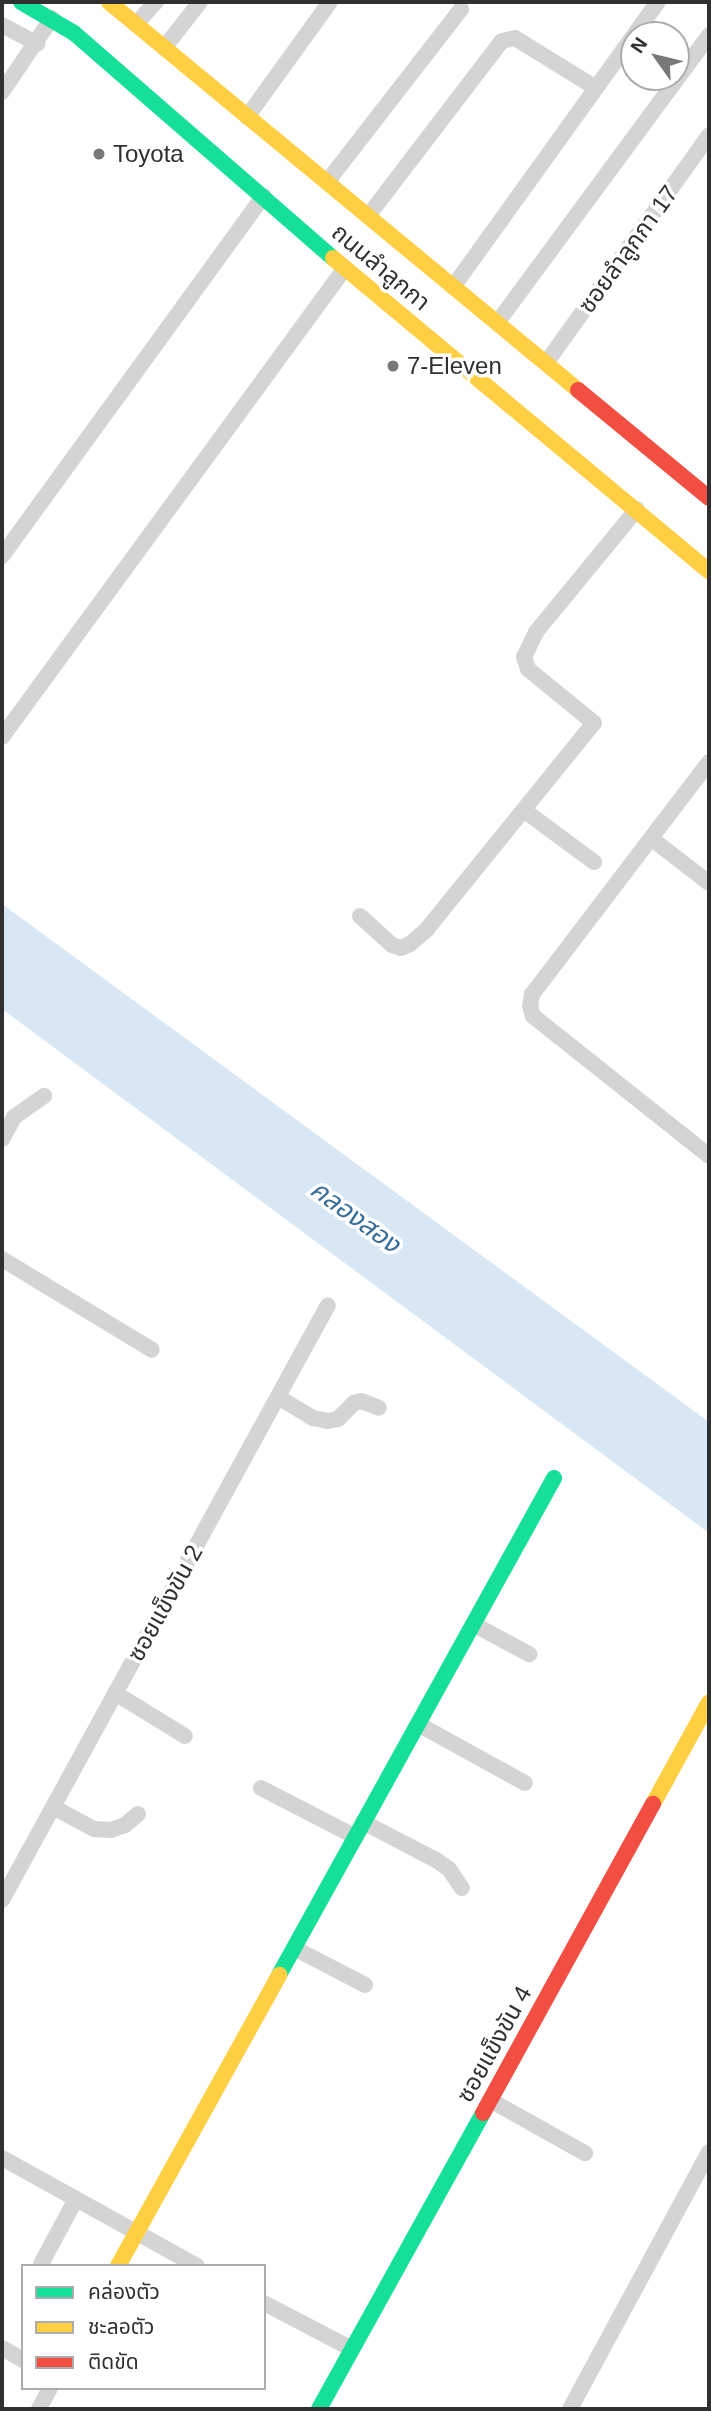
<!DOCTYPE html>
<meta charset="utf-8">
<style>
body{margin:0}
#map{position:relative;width:711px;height:2411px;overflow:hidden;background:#fff;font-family:Helvetica,"Noto Sans Thai",sans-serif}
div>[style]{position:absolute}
.water>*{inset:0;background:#d8e7f4}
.street>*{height:16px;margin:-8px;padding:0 8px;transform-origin:8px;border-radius:8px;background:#d4d4d4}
.fast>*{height:16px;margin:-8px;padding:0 8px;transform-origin:8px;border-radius:8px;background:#16e098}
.slow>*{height:16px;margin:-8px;padding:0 8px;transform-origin:8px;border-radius:8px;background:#ffcf43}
.jam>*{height:16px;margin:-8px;padding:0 8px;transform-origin:8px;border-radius:8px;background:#f24e42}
.dots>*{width:19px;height:19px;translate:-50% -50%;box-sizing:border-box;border:4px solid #fff;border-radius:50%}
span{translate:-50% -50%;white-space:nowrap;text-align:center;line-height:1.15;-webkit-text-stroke:7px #fff;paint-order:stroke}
.poi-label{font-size:24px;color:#303030}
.left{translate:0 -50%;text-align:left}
.street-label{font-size:24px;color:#303030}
.water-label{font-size:26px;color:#366d9b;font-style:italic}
.frame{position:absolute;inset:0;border:4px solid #303030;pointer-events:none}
.legend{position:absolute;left:21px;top:2264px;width:245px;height:126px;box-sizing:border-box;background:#fff;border:2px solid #acacac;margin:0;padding:9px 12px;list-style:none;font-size:21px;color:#303030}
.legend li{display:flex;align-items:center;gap:14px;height:35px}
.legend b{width:35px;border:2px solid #acacac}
.north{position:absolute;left:620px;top:21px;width:70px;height:70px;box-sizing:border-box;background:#fff;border:2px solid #acacac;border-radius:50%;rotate:304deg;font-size:19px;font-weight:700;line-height:28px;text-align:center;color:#303030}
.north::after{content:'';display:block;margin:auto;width:24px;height:32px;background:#787878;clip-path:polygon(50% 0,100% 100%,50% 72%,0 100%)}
</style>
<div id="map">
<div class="water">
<div style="clip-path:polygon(2px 904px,709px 1422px,709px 1533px,2px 1009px)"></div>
</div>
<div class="street">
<div style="left:136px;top:24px;width:30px;rotate:-48deg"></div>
<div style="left:2px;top:25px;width:40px;rotate:28deg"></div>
<div style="left:164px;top:48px;width:58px;rotate:-52deg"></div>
<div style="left:2px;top:92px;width:89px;rotate:-56deg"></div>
<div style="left:247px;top:117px;width:142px;rotate:-54.2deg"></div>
<div style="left:327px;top:182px;width:219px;rotate:-52.2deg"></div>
<div style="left:368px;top:216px;width:220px;rotate:-52.6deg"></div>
<div style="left:502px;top:41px;width:13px;rotate:-13deg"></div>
<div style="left:515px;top:38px;width:95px;rotate:31.7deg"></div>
<div style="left:453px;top:287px;width:351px;rotate:-54.3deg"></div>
<div style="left:497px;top:323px;width:358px;rotate:-53.6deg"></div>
<div style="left:546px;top:363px;width:280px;rotate:-54.4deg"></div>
<div style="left:2px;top:556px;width:445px;rotate:-54deg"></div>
<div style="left:2px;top:737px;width:581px;rotate:-53.82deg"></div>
<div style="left:709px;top:762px;width:292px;rotate:127.3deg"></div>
<div style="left:532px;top:994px;width:12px;rotate:99deg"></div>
<div style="left:530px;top:1006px;width:10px;rotate:73deg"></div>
<div style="left:533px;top:1016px;width:225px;rotate:38.5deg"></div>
<div style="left:525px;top:811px;width:86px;rotate:36.5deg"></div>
<div style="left:652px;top:839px;width:72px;rotate:37.7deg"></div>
<div style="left:360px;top:916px;width:43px;rotate:42.2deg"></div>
<div style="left:392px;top:945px;width:9px;rotate:18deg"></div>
<div style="left:401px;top:948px;width:10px;rotate:-24deg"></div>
<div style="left:410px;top:944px;width:23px;rotate:-41deg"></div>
<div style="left:427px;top:929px;width:265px;rotate:-51deg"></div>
<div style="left:594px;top:723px;width:85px;rotate:-140.7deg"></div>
<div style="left:528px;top:669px;width:13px;rotate:-108deg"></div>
<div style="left:524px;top:657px;width:28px;rotate:-64deg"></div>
<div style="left:536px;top:632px;width:159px;rotate:-50.6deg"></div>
<div style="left:2px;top:1139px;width:25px;rotate:-61deg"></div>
<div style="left:14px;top:1117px;width:37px;rotate:-35deg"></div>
<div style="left:2px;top:1259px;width:175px;rotate:31.2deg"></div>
<div style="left:278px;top:1397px;width:41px;rotate:31deg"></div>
<div style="left:313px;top:1418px;width:15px;rotate:11deg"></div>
<div style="left:328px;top:1421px;width:10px;rotate:-11deg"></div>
<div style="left:338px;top:1419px;width:23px;rotate:-45deg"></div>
<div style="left:354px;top:1403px;width:7px;rotate:-16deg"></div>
<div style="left:361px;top:1401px;width:19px;rotate:21deg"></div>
<div style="left:473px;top:1624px;width:64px;rotate:28.2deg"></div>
<div style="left:115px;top:1693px;width:82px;rotate:31.6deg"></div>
<div style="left:418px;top:1724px;width:122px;rotate:28.9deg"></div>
<div style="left:261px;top:1788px;width:107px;rotate:27.3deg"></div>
<div style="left:53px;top:1807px;width:47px;rotate:28.2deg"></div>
<div style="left:94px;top:1829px;width:17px;rotate:3deg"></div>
<div style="left:111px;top:1830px;width:15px;rotate:-20deg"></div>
<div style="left:125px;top:1825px;width:17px;rotate:-40deg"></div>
<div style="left:363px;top:1822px;width:82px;rotate:27.5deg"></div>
<div style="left:436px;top:1860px;width:16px;rotate:35deg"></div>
<div style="left:449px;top:1869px;width:23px;rotate:56deg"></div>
<div style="left:2px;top:1900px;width:678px;rotate:-61.28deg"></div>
<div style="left:294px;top:1948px;width:80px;rotate:27.5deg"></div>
<div style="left:490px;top:2100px;width:109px;rotate:29.2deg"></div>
<div style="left:2px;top:2158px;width:223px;rotate:29deg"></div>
<div style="left:41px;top:2264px;width:74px;rotate:-61.7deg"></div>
<div style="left:264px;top:2303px;width:99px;rotate:27.6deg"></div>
<div style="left:2px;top:2348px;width:24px;rotate:30deg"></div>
<div style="left:39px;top:2409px;width:24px;rotate:-62deg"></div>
<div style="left:570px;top:2409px;width:292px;rotate:-61.6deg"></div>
</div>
<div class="fast">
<div style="left:21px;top:2px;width:61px;rotate:30.3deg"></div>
<div style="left:74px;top:33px;width:343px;rotate:41deg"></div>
<div style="left:279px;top:1975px;width:568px;rotate:-61.04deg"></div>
<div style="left:319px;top:2409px;width:338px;rotate:-61deg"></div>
</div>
<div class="slow">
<div style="left:109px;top:2px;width:609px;rotate:39.6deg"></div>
<div style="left:333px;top:258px;width:489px;rotate:39.8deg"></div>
<div style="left:653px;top:1804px;width:116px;rotate:-61.2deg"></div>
<div style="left:118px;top:2266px;width:333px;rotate:-61deg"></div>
</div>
<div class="jam">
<div style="left:578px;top:390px;width:170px;rotate:39.5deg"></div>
<div style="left:483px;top:2113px;width:353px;rotate:-61.2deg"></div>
</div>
<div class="dots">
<div style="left:99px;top:154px;background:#787878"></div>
<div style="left:393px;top:366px;background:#787878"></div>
</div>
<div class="poi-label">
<span class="left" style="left:113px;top:154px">Toyota</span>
<span class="left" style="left:407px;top:366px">7-Eleven</span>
</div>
<div class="street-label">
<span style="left:628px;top:249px;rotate:-54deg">ซอยลำลูกกา 17</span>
<span style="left:381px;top:267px;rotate:40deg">ถนนลำลูกกา</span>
<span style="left:165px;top:1603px;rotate:-61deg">ซอยแข็งขัน 2</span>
<span style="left:494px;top:2044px;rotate:-61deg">ซอยแข็งขัน 4</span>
</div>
<div class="water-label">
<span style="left:355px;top:1217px;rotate:36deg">คลองสอง</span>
</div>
<div class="frame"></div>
<ul class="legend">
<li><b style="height:9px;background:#16e098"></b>คล่องตัว</li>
<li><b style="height:9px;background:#ffcf43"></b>ชะลอตัว</li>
<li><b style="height:9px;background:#f24e42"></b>ติดขัด</li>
</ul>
<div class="north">N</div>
</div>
